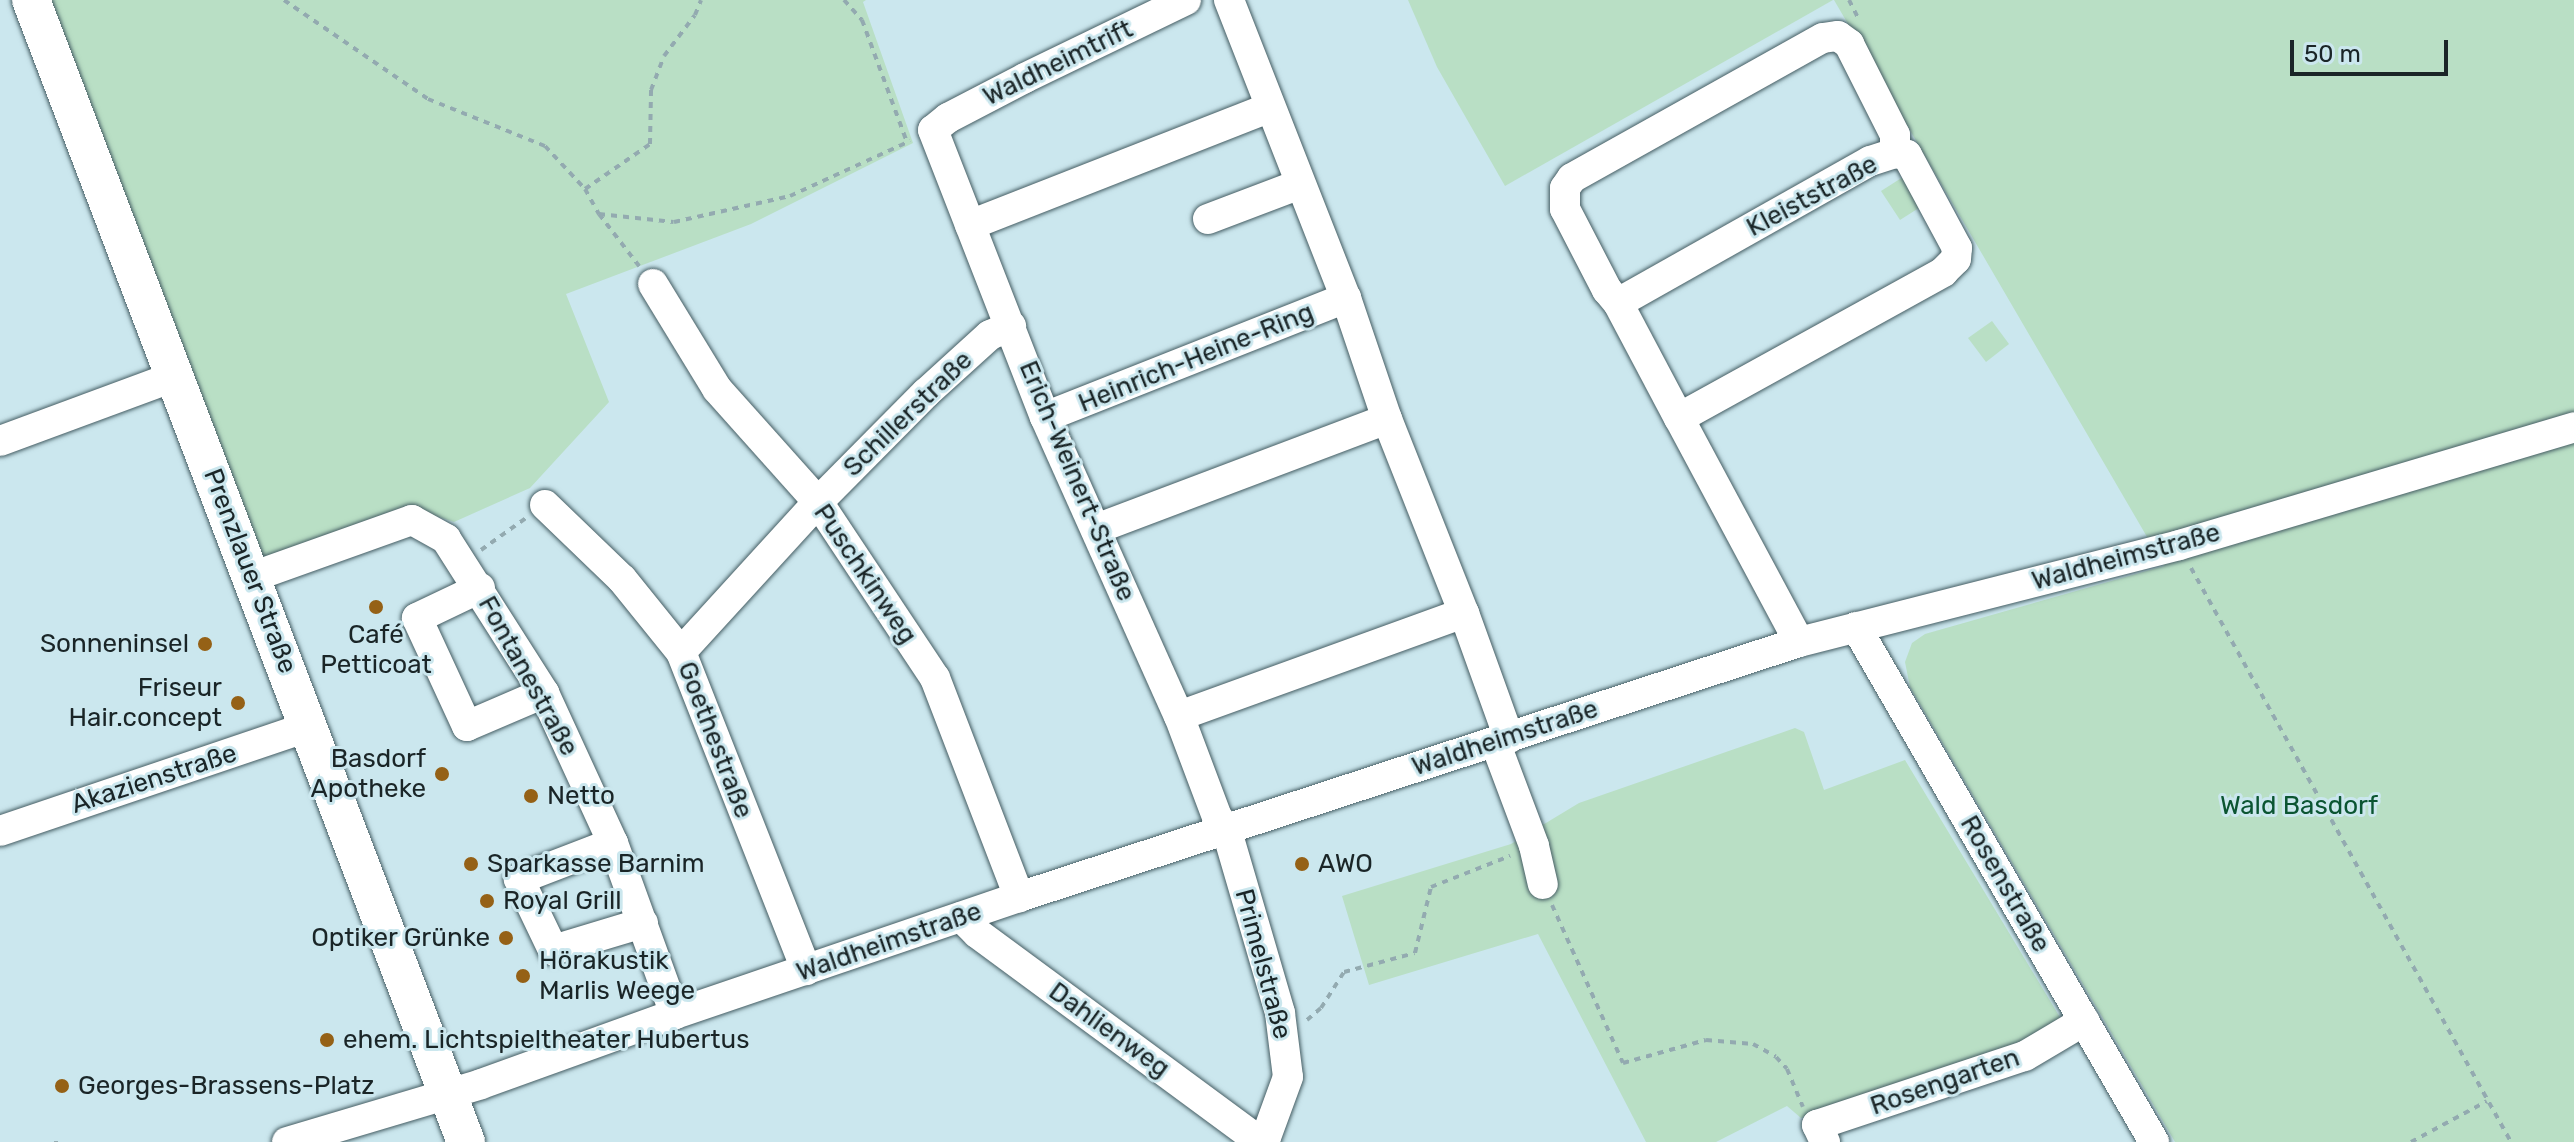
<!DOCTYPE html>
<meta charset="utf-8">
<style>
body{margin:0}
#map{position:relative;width:2574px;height:1142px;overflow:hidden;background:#cbe7ee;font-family:Rubik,sans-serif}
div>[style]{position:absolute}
.green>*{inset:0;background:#b9dfc5}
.path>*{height:4px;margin-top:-2px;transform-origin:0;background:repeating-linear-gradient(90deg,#93aab0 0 6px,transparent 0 12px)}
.roads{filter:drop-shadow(0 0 2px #455d63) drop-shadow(0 0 2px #455d63)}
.minor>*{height:30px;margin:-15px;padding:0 15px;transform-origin:15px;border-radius:15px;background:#fff}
.major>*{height:38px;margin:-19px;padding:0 19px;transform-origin:19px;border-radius:19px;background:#fff}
.dots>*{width:22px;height:22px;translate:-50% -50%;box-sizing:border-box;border:4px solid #cbe7ee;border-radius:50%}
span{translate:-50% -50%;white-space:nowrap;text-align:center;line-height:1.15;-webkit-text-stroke:6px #cbe7ee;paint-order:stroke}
.street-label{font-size:26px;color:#1a2527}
.poi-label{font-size:26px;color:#1a2527}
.right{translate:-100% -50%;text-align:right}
.left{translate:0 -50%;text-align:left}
.park-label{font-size:26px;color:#0b5532}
.scale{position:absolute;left:2290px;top:40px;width:158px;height:36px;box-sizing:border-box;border:4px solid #1a2527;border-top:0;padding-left:10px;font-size:24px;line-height:28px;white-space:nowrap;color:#1a2527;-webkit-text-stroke:6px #cbe7ee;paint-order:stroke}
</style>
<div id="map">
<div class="green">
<div style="clip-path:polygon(40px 0,866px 0,863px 2px,913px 143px,751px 224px,566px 294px,609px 402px,530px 488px,454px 522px,412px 508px,256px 565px)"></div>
<div style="clip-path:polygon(1408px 0,1833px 0,1505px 186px,1437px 67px)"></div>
<div style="clip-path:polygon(1834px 0,2574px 0,2574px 1142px,2175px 1142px,1910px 687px,1905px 662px,1912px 643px,1925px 634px,2164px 566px)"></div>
<div style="clip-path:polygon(1903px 177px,1922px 206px,1900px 220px,1881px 191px)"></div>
<div style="clip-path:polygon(1992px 321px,2009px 344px,1986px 362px,1968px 338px)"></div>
<div style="clip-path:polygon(1795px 728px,1804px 732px,1824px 790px,1905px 760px,2064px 1024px,1992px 1062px,1801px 1118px,1787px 1106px,1716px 1142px,1646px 1142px,1538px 934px,1369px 985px,1342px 896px,1511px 844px,1579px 803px)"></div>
</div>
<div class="path">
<div style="left:284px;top:0;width:175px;rotate:34.5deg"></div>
<div style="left:428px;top:99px;width:126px;rotate:21.9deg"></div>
<div style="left:545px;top:146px;width:59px;rotate:47.1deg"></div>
<div style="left:585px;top:189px;width:29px;rotate:61deg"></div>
<div style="left:599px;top:214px;width:66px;rotate:52.4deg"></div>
<div style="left:844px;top:0;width:27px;rotate:48deg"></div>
<div style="left:862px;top:20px;width:130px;rotate:69.8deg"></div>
<div style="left:1849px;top:0;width:20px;rotate:63deg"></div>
<div style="left:585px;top:189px;width:79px;rotate:-34.7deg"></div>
<div style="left:650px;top:144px;width:54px;rotate:-88.9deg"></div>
<div style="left:651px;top:90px;width:36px;rotate:-69deg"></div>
<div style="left:664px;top:56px;width:51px;rotate:-52.9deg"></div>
<div style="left:695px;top:15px;width:16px;rotate:-68deg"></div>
<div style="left:599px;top:214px;width:75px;rotate:6.1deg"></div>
<div style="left:674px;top:222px;width:119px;rotate:-12.6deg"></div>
<div style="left:790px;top:196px;width:132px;rotate:-24.6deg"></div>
<div style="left:481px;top:550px;width:55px;rotate:-35.4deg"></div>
<div style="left:2191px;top:568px;width:657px;rotate:60.86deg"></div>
<div style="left:1552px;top:905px;width:173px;rotate:65.8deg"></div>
<div style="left:1623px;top:1063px;width:86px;rotate:-15.5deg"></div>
<div style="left:1706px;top:1040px;width:47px;rotate:4.9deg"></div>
<div style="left:1753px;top:1044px;width:26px;rotate:29deg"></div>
<div style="left:1776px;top:1057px;width:16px;rotate:47deg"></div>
<div style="left:1787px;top:1069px;width:41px;rotate:67.2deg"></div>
<div style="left:1307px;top:1020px;width:18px;rotate:-41deg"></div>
<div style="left:1321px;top:1008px;width:43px;rotate:-57.4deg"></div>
<div style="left:1344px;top:972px;width:73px;rotate:-15deg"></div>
<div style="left:1415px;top:953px;width:68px;rotate:-76.4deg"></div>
<div style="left:1431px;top:887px;width:85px;rotate:-21.4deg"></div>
<div style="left:56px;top:1142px;width:1px;rotate:-90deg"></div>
<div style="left:2411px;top:1142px;width:86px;rotate:-28.3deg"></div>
</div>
<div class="roads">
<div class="minor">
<div style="left:1186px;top:0;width:179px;rotate:154.2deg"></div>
<div style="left:1025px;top:78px;width:87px;rotate:152.5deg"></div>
<div style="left:948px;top:118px;width:19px;rotate:141deg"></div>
<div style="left:933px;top:130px;width:308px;rotate:68.7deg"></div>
<div style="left:1045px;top:417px;width:328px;rotate:65.9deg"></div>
<div style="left:1179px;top:716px;width:108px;rotate:69.4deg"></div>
<div style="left:1217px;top:817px;width:14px;rotate:51deg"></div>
<div style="left:1226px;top:828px;width:193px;rotate:73.7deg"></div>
<div style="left:1280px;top:1013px;width:64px;rotate:82.9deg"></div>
<div style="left:1288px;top:1077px;width:64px;rotate:110.1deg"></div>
<div style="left:1266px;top:1137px;width:9px;rotate:148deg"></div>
<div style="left:1229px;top:0;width:320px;rotate:68.6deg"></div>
<div style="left:1346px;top:298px;width:128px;rotate:71.3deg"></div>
<div style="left:1387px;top:419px;width:209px;rotate:68.4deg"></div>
<div style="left:1464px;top:613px;width:133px;rotate:70.2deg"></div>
<div style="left:1208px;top:219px;width:98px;rotate:-20.8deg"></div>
<div style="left:970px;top:225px;width:321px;rotate:-21.4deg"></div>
<div style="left:653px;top:284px;width:123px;rotate:58.6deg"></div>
<div style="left:717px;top:389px;width:152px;rotate:48.2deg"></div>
<div style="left:818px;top:502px;width:211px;rotate:56.4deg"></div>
<div style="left:935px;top:678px;width:235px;rotate:69deg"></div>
<div style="left:1618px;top:303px;width:17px;rotate:-130deg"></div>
<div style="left:1607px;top:290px;width:91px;rotate:-117.4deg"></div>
<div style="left:1565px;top:209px;width:21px;rotate:-90deg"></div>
<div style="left:1565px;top:188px;width:12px;rotate:-55deg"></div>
<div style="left:1572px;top:178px;width:287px;rotate:-29.2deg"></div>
<div style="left:1823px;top:38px;width:15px;rotate:-8deg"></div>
<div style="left:1838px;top:36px;width:14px;rotate:36deg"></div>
<div style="left:1849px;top:44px;width:102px;rotate:63.2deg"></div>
<div style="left:1895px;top:135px;width:18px;rotate:90deg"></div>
<div style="left:1045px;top:417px;width:324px;rotate:-21.6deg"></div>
<div style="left:1679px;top:418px;width:302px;rotate:-28.9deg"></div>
<div style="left:1943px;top:272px;width:18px;rotate:-45deg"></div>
<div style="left:1956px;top:259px;width:11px;rotate:-85deg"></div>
<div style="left:1957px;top:248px;width:106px;rotate:-118.3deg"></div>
<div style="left:1907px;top:155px;width:12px;rotate:-171deg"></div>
<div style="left:1895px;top:153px;width:26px;rotate:162deg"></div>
<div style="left:1870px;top:161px;width:289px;rotate:150.6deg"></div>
<div style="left:1618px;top:303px;width:130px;rotate:62.1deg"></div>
<div style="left:1679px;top:418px;width:254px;rotate:61.8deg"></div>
<div style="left:0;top:441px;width:188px;rotate:-20.3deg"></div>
<div style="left:545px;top:505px;width:107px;rotate:43.9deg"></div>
<div style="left:622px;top:579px;width:94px;rotate:51.1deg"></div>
<div style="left:681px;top:652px;width:342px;rotate:68.5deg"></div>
<div style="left:1096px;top:529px;width:311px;rotate:-20.7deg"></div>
<div style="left:252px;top:577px;width:170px;rotate:-19.6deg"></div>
<div style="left:412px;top:520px;width:39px;rotate:29deg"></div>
<div style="left:446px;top:539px;width:183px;rotate:57.5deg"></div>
<div style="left:544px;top:693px;width:165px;rotate:65.3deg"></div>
<div style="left:613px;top:843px;width:182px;rotate:70.1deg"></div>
<div style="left:480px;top:588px;width:70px;rotate:154.5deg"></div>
<div style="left:417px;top:618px;width:119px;rotate:65.2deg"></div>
<div style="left:467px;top:726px;width:84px;rotate:-23.2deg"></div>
<div style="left:1856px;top:627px;width:595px;rotate:59.94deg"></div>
<div style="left:681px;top:652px;width:203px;rotate:-47.6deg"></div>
<div style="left:818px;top:502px;width:153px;rotate:-45.3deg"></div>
<div style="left:926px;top:393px;width:86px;rotate:-42.2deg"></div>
<div style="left:990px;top:335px;width:23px;rotate:-23deg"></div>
<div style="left:1179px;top:716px;width:303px;rotate:-19.9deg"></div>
<div style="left:1495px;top:742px;width:111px;rotate:69.4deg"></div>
<div style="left:1534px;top:846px;width:39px;rotate:77deg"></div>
<div style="left:0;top:831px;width:325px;rotate:-18.7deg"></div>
<div style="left:613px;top:843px;width:101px;rotate:159deg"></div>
<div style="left:519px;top:879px;width:79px;rotate:64.4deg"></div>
<div style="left:553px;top:950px;width:94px;rotate:-16.7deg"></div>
<div style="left:961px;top:917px;width:23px;rotate:45deg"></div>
<div style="left:977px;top:933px;width:350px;rotate:36.4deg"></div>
<div style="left:287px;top:1142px;width:202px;rotate:-16.6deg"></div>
<div style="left:481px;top:1084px;width:206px;rotate:-19.8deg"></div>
<div style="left:675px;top:1014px;width:363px;rotate:-18.8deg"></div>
<div style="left:1019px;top:897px;width:821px;rotate:-18.1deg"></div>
<div style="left:1799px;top:642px;width:392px;rotate:-14.3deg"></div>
<div style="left:2179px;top:545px;width:412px;rotate:-16.6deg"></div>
<div style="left:1825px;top:1142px;width:19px;rotate:-115deg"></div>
<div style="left:1817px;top:1125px;width:219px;rotate:-18.4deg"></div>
<div style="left:2025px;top:1056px;width:69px;rotate:-30.7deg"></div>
</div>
<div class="major">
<div style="left:31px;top:0;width:1222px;rotate:69.15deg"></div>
</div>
</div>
<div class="dots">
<div style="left:376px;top:607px;background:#956116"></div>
<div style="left:205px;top:644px;background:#956116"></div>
<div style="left:238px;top:703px;background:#956116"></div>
<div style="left:442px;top:774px;background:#956116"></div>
<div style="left:531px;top:796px;background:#956116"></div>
<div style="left:471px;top:864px;background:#956116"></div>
<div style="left:1302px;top:864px;background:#956116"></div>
<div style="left:487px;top:901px;background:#956116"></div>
<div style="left:506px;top:938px;background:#956116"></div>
<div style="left:523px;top:976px;background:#956116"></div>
<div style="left:327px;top:1040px;background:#956116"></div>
<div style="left:62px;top:1086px;background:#956116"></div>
</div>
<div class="street-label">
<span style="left:1058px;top:63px;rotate:-26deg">Waldheimtrift</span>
<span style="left:1812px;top:196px;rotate:-28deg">Kleiststraße</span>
<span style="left:1196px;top:358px;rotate:-22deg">Heinrich-Heine-Ring</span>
<span style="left:908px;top:414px;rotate:-44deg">Schillerstraße</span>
<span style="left:1077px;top:481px;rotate:67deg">Erich-Weinert-Straße</span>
<span style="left:2126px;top:557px;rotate:-15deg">Waldheimstraße</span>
<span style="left:250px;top:571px;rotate:69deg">Prenzlauer Straße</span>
<span style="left:865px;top:574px;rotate:56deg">Puschkinweg</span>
<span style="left:528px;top:676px;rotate:61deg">Fontanestraße</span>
<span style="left:1505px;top:738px;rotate:-18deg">Waldheimstraße</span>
<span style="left:715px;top:740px;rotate:69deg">Goethestraße</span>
<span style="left:154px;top:779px;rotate:-18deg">Akazienstraße</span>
<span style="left:2005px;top:884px;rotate:60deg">Rosenstraße</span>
<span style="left:889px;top:942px;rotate:-19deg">Waldheimstraße</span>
<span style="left:1263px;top:964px;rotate:75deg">Primelstraße</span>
<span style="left:1109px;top:1030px;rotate:36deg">Dahlienweg</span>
<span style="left:1945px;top:1082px;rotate:-19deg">Rosengarten</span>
</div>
<div class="poi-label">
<span style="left:376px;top:650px">Café<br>Petticoat</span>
<span class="right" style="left:189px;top:644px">Sonneninsel</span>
<span class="right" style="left:222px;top:703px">Friseur<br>Hair.concept</span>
<span class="right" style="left:426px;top:774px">Basdorf<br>Apotheke</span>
<span class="left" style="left:547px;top:796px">Netto</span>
<span class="left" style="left:487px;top:864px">Sparkasse Barnim</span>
<span class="left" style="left:1318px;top:864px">AWO</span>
<span class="left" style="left:503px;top:901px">Royal Grill</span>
<span class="right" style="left:490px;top:938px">Optiker Grünke</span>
<span class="left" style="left:539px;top:976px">Hörakustik<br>Marlis Weege</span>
<span class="left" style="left:343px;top:1040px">ehem. Lichtspieltheater Hubertus</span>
<span class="left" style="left:78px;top:1086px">Georges-Brassens-Platz</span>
</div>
<div class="park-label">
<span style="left:2299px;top:806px">Wald Basdorf</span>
</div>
<div class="scale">50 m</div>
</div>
